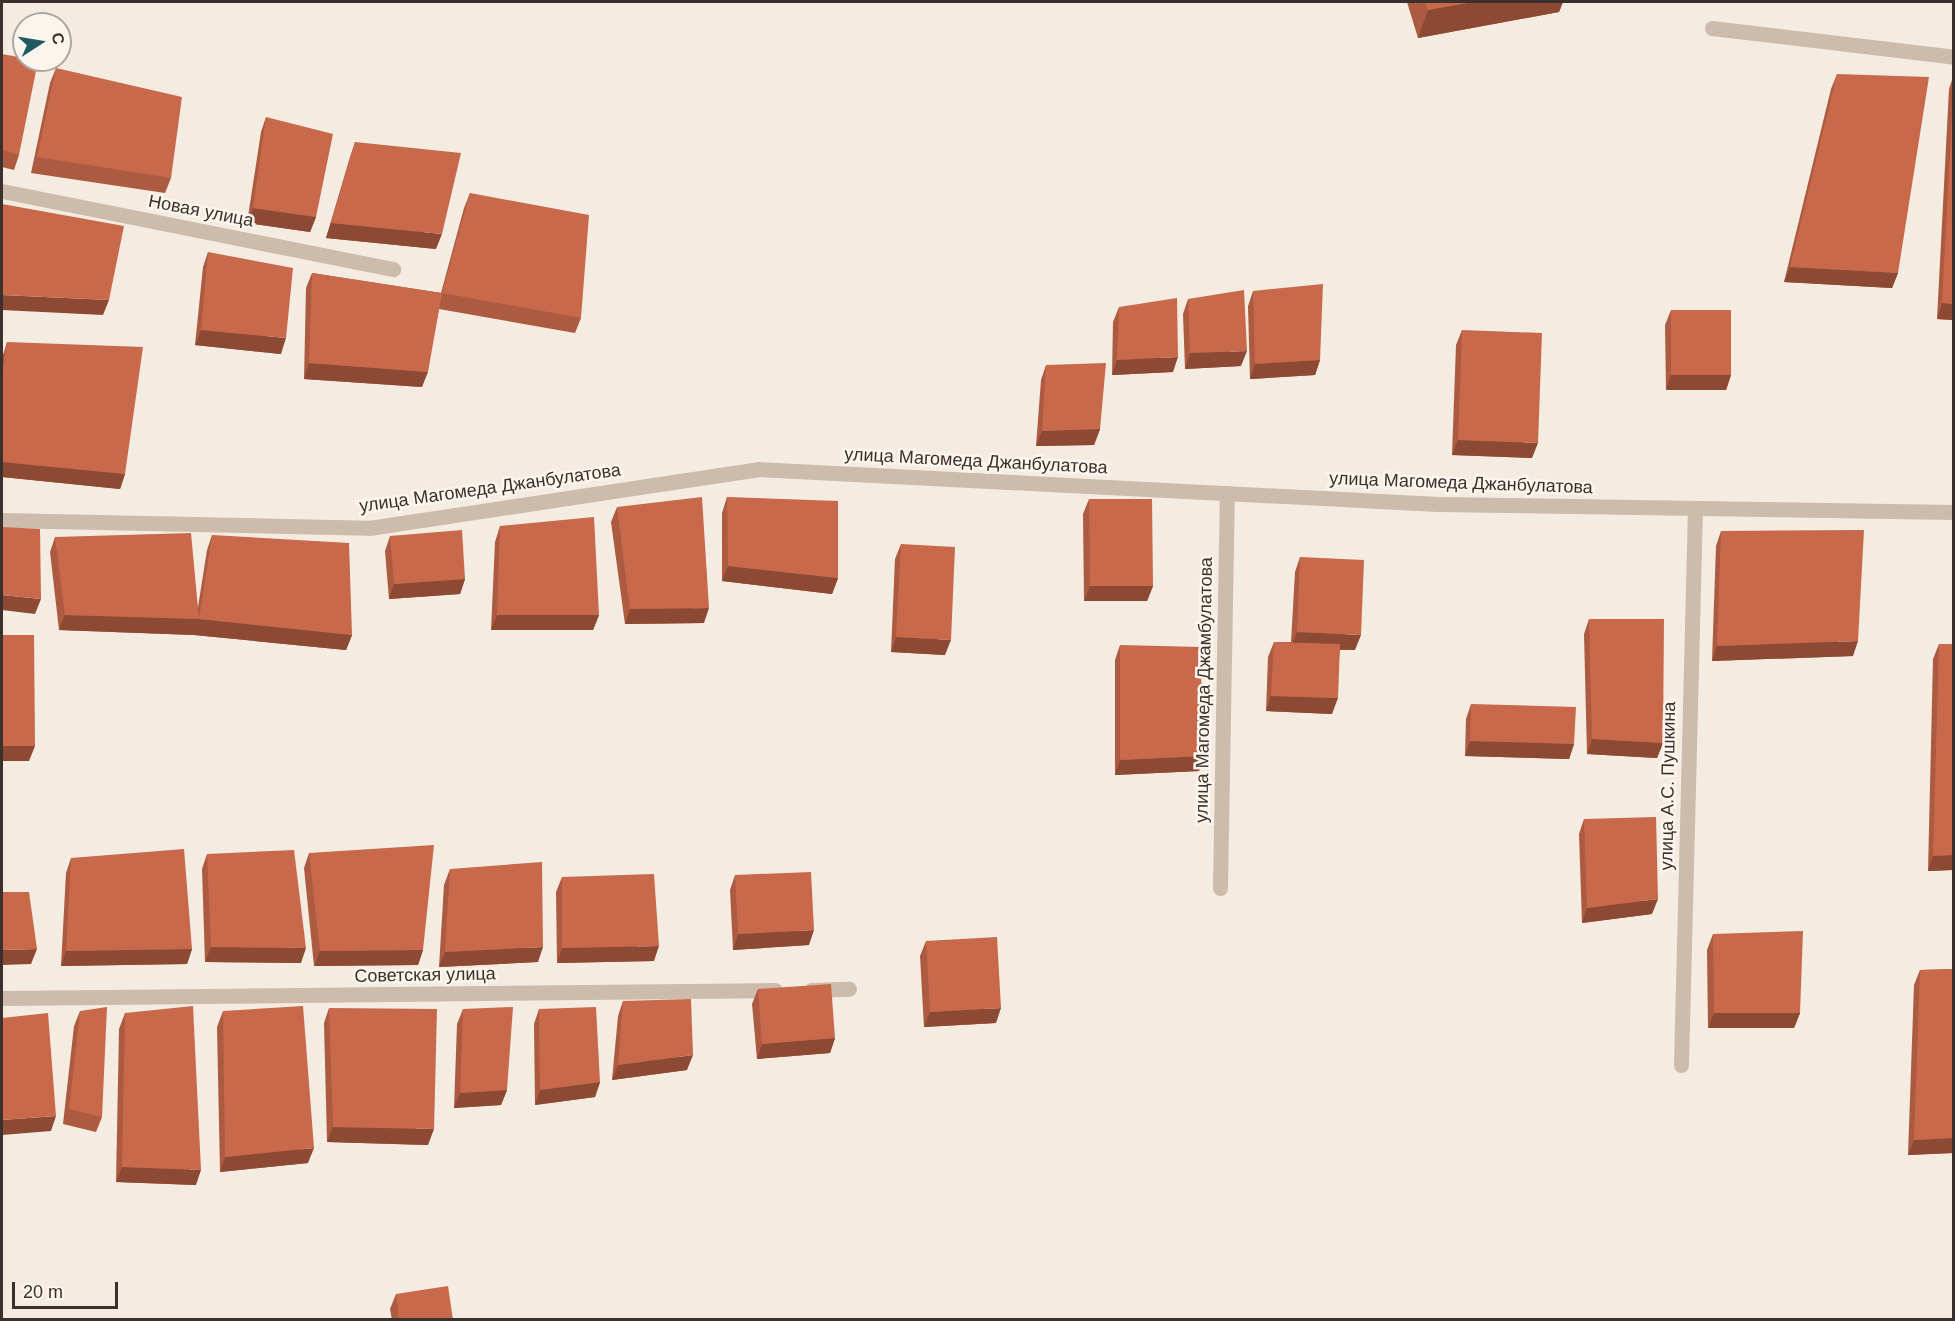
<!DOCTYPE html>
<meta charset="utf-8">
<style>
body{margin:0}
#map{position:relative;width:1955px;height:1321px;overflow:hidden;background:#f4ebe1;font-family:Helvetica,sans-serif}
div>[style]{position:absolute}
.minor>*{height:15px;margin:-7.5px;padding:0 7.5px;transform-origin:7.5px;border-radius:7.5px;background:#cdbbac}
.wall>*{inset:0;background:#ac5a40}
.shaded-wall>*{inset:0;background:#8c4a34}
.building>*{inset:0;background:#c8694b}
span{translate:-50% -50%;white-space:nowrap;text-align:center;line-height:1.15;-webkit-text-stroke:5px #fbf5ee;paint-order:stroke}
.street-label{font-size:18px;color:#3b302b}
.frame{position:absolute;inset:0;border:3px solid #3b302b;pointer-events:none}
.north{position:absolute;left:12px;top:12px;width:60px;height:60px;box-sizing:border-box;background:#fbf5ee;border:2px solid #aea6a0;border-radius:50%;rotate:78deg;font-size:16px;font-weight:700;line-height:24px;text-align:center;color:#3b302b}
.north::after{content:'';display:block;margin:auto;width:21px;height:27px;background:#1f5a5e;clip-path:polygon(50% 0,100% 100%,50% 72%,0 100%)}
.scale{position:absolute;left:12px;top:1282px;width:106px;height:27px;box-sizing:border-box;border:3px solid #3b302b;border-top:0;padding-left:8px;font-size:18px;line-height:21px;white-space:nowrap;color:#3b302b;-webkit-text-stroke:4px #fbf5ee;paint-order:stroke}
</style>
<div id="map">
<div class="minor">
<div style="left:1712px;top:28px;width:244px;rotate:6.8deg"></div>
<div style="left:2px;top:191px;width:399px;rotate:11.3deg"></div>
<div style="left:2px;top:520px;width:367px;rotate:1.2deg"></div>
<div style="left:369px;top:528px;width:393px;rotate:-8.6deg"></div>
<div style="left:758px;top:469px;width:681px;rotate:2.95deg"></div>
<div style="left:1438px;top:504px;width:516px;rotate:0.89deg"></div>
<div style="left:1220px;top:888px;width:395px;rotate:-89deg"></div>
<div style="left:811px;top:990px;width:38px;rotate:-2deg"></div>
<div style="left:2px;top:998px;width:773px;rotate:-0.59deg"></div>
<div style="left:1681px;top:1065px;width:557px;rotate:-88.56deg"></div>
</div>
<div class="wall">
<div style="clip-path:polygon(1407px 2px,1563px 2px,1559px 12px,1418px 38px)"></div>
<div style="clip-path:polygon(2px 54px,19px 155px,14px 170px,2px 167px)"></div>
<div style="clip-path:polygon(56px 68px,171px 178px,165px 193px,31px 173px,50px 83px)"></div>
<div style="clip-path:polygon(1837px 74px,1898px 273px,1892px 288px,1784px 282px,1831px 89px)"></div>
<div style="clip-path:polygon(1953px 77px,1953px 320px,1937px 319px,1949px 89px)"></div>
<div style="clip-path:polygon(266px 117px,316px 217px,310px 232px,247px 223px,261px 132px)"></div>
<div style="clip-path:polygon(355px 142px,436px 249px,326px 238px,350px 157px)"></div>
<div style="clip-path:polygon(470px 193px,581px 318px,575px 333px,439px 309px,422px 387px,304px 379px,306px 288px,312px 273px,441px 293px,464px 208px)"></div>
<div style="clip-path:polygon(208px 252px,281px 354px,195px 345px,203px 267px)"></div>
<div style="clip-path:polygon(1253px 291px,1320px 360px,1315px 375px,1250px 379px,1248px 306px)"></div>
<div style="clip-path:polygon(1188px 299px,1241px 366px,1185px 369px,1183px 314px)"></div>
<div style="clip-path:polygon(1119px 307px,1173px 372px,1112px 375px,1113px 322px)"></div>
<div style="clip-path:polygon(1671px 310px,1731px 375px,1726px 390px,1666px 390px,1665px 325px)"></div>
<div style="clip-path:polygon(1462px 330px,1532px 458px,1452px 455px,1456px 345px)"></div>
<div style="clip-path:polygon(7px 342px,125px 474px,120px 489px,2px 477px,2px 358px)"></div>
<div style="clip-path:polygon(1046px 365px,1100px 429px,1094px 445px,1036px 446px,1041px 380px)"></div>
<div style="clip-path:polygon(727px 497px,838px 578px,832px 594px,722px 581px,722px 513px)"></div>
<div style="clip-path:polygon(1089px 499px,1153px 586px,1147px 601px,1084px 601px,1083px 514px)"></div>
<div style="clip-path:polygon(617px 507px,704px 623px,625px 624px,611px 522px)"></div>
<div style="clip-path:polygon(500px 526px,599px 615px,593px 630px,491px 630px,495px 542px)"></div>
<div style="clip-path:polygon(1721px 531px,1853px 656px,1712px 661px,1716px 546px)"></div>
<div style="clip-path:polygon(212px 535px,352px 635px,346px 650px,194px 635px,59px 630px,50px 552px,55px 537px,198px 607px,207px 550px)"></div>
<div style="clip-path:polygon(390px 536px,465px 579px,460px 594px,389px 599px,385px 551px)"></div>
<div style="clip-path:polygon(901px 544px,945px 655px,891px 652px,895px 559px)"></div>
<div style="clip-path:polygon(1300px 557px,1355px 650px,1340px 650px,1332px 714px,1266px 711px,1268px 657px,1274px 642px,1291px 642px,1295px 572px)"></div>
<div style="clip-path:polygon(1589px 619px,1663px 743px,1657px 758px,1587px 754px,1584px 634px)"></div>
<div style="clip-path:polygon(1939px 644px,1953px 870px,1928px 871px,1933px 659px)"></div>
<div style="clip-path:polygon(1120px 645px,1204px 756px,1199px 771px,1115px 775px,1115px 660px)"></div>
<div style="clip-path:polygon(1471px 704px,1574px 744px,1569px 759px,1465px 756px,1466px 719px)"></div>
<div style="clip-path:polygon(1584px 819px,1652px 914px,1582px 923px,1579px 834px)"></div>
<div style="clip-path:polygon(309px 853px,423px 950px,418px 965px,314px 966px,304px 868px)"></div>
<div style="clip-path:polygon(207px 854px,301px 963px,205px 962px,202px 869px)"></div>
<div style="clip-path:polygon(71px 858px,192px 949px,187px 964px,61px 966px,66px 873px)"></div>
<div style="clip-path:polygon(450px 869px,538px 962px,439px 967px,444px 885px)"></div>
<div style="clip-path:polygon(735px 875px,809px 945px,733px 950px,730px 890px)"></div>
<div style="clip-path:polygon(562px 877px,654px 961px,557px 963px,556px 892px)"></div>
<div style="clip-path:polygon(1713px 934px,1800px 1013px,1794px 1028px,1708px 1028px,1707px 950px)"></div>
<div style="clip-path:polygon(926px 941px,996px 1023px,924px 1027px,920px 956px)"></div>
<div style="clip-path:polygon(1953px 969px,1953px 1153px,1908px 1155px,1914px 985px,1920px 970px)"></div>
<div style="clip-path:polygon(758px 989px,835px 1038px,830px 1053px,757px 1059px,752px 1004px)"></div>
<div style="clip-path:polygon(623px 1001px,687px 1070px,612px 1080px,618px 1016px)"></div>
<div style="clip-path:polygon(329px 1008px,428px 1145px,327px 1142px,324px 1023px)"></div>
<div style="clip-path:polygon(463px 1009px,507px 1090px,501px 1105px,454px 1108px,457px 1024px)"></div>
<div style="clip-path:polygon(539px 1009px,600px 1082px,595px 1097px,535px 1105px,534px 1024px)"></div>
<div style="clip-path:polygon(80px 1011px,102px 1117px,96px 1132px,63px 1124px,74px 1026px)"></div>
<div style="clip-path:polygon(223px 1011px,308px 1163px,220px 1172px,217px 1027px)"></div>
<div style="clip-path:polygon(125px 1013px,196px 1185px,116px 1182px,119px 1029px)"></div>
<div style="clip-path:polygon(396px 1294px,453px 1320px,392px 1320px,390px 1309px)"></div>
</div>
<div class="shaded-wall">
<div style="clip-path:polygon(1473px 2px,1563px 2px,1559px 12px,1418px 38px,1428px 10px)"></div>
<div style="clip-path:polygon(253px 208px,316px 217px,310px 232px,247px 223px)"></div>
<div style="clip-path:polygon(331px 223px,442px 234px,436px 249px,326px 238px)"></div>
<div style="clip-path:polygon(1790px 267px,1898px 273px,1892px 288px,1784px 282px)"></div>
<div style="clip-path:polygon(2px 295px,109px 300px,103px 315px,2px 310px)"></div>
<div style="clip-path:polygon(1942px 303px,1953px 304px,1953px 320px,1937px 319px)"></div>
<div style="clip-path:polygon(201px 330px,286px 338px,281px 354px,195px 345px)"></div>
<div style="clip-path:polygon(1247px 351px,1241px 366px,1185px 369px,1190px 353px)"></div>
<div style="clip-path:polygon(1178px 357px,1173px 372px,1112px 375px,1117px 360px)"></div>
<div style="clip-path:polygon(1320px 360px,1315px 375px,1250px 379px,1255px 364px)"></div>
<div style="clip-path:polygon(309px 363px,428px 372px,422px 387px,304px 379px)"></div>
<div style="clip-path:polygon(1671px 375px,1731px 375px,1726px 390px,1666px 390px)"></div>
<div style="clip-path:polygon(1100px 429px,1094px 445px,1036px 446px,1042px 431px)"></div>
<div style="clip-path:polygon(1458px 440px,1538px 443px,1532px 458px,1452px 455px)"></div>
<div style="clip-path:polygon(2px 462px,125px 474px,120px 489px,2px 477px)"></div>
<div style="clip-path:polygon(728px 566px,838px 578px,832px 594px,722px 581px)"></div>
<div style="clip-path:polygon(465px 579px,460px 594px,389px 599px,394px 584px)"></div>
<div style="clip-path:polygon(1090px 586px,1153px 586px,1147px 601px,1084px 601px)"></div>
<div style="clip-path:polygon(2px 595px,41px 599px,35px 614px,2px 610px)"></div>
<div style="clip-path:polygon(709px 608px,704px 623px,625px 624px,630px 609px)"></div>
<div style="clip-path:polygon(65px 615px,199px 619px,352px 635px,346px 650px,194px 635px,59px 630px)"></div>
<div style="clip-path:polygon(497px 615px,599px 615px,593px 630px,491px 630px)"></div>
<div style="clip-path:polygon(1297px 632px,1361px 635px,1355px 650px,1291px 647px)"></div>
<div style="clip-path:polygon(896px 637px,951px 640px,945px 655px,891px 652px)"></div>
<div style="clip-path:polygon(1858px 641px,1853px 656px,1712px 661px,1717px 646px)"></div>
<div style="clip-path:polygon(1271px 696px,1338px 698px,1332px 714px,1266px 711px)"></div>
<div style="clip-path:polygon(1592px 739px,1663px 743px,1657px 758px,1587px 754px)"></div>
<div style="clip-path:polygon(1470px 741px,1574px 744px,1569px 759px,1465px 756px)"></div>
<div style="clip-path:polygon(2px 746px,35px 746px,29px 761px,2px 761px)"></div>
<div style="clip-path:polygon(1204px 756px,1199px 771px,1115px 775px,1120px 760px)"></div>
<div style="clip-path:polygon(1953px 855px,1953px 870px,1928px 871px,1933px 856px)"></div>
<div style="clip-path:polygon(1658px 899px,1652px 914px,1582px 923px,1587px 908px)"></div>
<div style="clip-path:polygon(814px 930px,809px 945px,733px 950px,738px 934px)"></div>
<div style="clip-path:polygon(659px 946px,654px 961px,557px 963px,562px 948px)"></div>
<div style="clip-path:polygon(211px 947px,306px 948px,301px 963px,205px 962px)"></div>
<div style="clip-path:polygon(543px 947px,538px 962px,439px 967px,445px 952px)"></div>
<div style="clip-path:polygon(37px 949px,31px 964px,2px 965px,2px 950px)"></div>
<div style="clip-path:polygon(192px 949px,187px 964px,61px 966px,66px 951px)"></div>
<div style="clip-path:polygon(423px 950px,418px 965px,314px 966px,320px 951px)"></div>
<div style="clip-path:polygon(1001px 1008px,996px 1023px,924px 1027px,930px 1012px)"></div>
<div style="clip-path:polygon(1714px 1013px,1800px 1013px,1794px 1028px,1708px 1028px)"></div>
<div style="clip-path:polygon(835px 1038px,830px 1053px,757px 1059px,762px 1044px)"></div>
<div style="clip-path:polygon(693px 1055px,687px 1070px,612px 1080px,618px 1065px)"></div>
<div style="clip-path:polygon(600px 1082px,595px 1097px,535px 1105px,540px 1090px)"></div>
<div style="clip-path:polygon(507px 1090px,501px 1105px,454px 1108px,460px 1093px)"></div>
<div style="clip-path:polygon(56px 1116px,51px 1131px,2px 1135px,2px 1120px)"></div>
<div style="clip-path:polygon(333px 1127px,434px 1129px,428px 1145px,327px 1142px)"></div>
<div style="clip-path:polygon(1953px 1138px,1953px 1153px,1908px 1155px,1914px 1140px)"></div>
<div style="clip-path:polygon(314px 1148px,308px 1163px,220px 1172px,225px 1157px)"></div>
<div style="clip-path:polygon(122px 1167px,201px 1170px,196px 1185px,116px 1182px)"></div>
</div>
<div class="building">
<div style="clip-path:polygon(1425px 2px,1473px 2px,1428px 10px)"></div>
<div style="clip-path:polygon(2px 54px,24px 58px,24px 60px,38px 61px,19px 155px,2px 150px)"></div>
<div style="clip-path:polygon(56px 68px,182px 97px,171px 178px,37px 157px)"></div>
<div style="clip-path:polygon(1837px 74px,1929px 77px,1898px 273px,1790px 267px)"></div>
<div style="clip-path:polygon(1953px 95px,1953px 304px,1942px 303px)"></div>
<div style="clip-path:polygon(266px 117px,333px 134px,316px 217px,253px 208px)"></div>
<div style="clip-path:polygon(355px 142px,461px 153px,442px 234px,331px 223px)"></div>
<div style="clip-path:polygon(470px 193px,589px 215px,581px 318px,442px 293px,428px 372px,309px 363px,312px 273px,442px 293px)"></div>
<div style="clip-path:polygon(2px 204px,124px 226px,109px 300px,2px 295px)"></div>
<div style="clip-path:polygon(208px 252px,293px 268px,286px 338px,201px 330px)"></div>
<div style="clip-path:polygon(1323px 284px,1320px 360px,1255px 364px,1253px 291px)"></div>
<div style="clip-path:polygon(1244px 290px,1247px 351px,1190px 353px,1188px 299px)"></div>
<div style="clip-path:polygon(1177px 298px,1178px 357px,1117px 360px,1119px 307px)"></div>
<div style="clip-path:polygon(1671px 310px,1731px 310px,1731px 375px,1671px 375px)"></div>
<div style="clip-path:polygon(1462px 330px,1542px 333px,1538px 443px,1458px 440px)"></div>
<div style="clip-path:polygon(7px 342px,143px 347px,125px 474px,2px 462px,2px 377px)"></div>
<div style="clip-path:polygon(1106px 363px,1100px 429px,1042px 431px,1046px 365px)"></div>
<div style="clip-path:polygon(702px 497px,709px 608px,630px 609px,617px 507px)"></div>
<div style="clip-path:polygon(727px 497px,838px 501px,838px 578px,728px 566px)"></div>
<div style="clip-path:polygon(1089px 499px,1152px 499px,1153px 586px,1090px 586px)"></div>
<div style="clip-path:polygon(594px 517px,599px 615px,497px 615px,500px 526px)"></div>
<div style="clip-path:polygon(2px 527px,40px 529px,41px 599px,2px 595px)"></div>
<div style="clip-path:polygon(462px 530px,465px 579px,394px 584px,390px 536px)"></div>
<div style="clip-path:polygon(1864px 530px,1858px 641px,1717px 646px,1721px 531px)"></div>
<div style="clip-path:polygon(191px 533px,199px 619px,65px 615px,55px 537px)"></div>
<div style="clip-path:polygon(212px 535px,349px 543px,352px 635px,199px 619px)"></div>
<div style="clip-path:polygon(901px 544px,955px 547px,951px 640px,896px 637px)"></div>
<div style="clip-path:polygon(1300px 557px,1364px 560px,1361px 635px,1297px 632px)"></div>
<div style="clip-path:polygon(1589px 619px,1664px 619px,1663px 743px,1592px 739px)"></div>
<div style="clip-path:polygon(2px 635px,34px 635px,35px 746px,2px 746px)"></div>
<div style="clip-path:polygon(1274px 642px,1340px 644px,1338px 698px,1271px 696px)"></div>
<div style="clip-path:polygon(1939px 644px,1953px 644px,1953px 855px,1933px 856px)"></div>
<div style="clip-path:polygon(1120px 645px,1200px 647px,1204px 756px,1120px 760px)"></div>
<div style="clip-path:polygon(1471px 704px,1576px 707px,1574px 744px,1470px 741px)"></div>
<div style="clip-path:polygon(1656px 817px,1658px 899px,1587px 908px,1584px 819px)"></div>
<div style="clip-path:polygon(434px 845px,423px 950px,320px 951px,309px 853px)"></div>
<div style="clip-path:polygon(184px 849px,192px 949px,66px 951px,71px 858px)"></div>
<div style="clip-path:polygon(294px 850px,306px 948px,211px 947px,207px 854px)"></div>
<div style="clip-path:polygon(542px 862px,543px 947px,445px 952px,450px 869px)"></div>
<div style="clip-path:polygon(811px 872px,814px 930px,738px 934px,735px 875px)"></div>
<div style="clip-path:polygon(654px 874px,659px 946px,562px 948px,562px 877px)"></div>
<div style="clip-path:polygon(2px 892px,29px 892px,37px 949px,2px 950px)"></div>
<div style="clip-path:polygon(1803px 931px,1800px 1013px,1714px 1013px,1713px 934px)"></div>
<div style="clip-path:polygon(997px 937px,1001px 1008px,930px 1012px,926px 941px)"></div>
<div style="clip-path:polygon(1953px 969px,1953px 1138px,1914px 1140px,1920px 970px)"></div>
<div style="clip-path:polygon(831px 984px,835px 1038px,762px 1044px,758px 989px)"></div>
<div style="clip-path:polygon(691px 999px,693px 1055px,618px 1065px,623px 1001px)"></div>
<div style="clip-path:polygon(193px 1006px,201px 1170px,122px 1167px,125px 1013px)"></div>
<div style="clip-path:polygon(303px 1006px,314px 1148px,225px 1157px,223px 1011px)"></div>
<div style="clip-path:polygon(107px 1007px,102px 1117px,69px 1109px,80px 1011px)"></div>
<div style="clip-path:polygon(513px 1007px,507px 1090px,460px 1093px,463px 1009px)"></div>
<div style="clip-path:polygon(596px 1007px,600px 1082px,540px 1090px,539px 1009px)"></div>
<div style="clip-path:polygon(329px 1008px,437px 1009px,434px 1129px,333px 1127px)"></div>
<div style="clip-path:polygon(48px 1013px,56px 1116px,2px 1120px,2px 1018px)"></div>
<div style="clip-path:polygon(448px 1286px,453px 1320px,399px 1320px,396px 1294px)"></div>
</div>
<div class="street-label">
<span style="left:201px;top:211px;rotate:11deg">Новая улица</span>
<span style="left:976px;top:461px;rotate:3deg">улица Магомеда Джанбулатова</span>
<span style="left:1461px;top:483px;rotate:2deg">улица Магомеда Джанбулатова</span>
<span style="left:490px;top:488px;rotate:-8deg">улица Магомеда Джанбулатова</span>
<span style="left:1204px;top:690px;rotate:-89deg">улица Магомеда Джамбулатова</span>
<span style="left:1668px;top:786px;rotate:-89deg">улица А.С. Пушкина</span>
<span style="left:425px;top:975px;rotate:-1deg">Советская улица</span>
</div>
<div class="frame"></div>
<div class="north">С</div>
<div class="scale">20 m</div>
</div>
